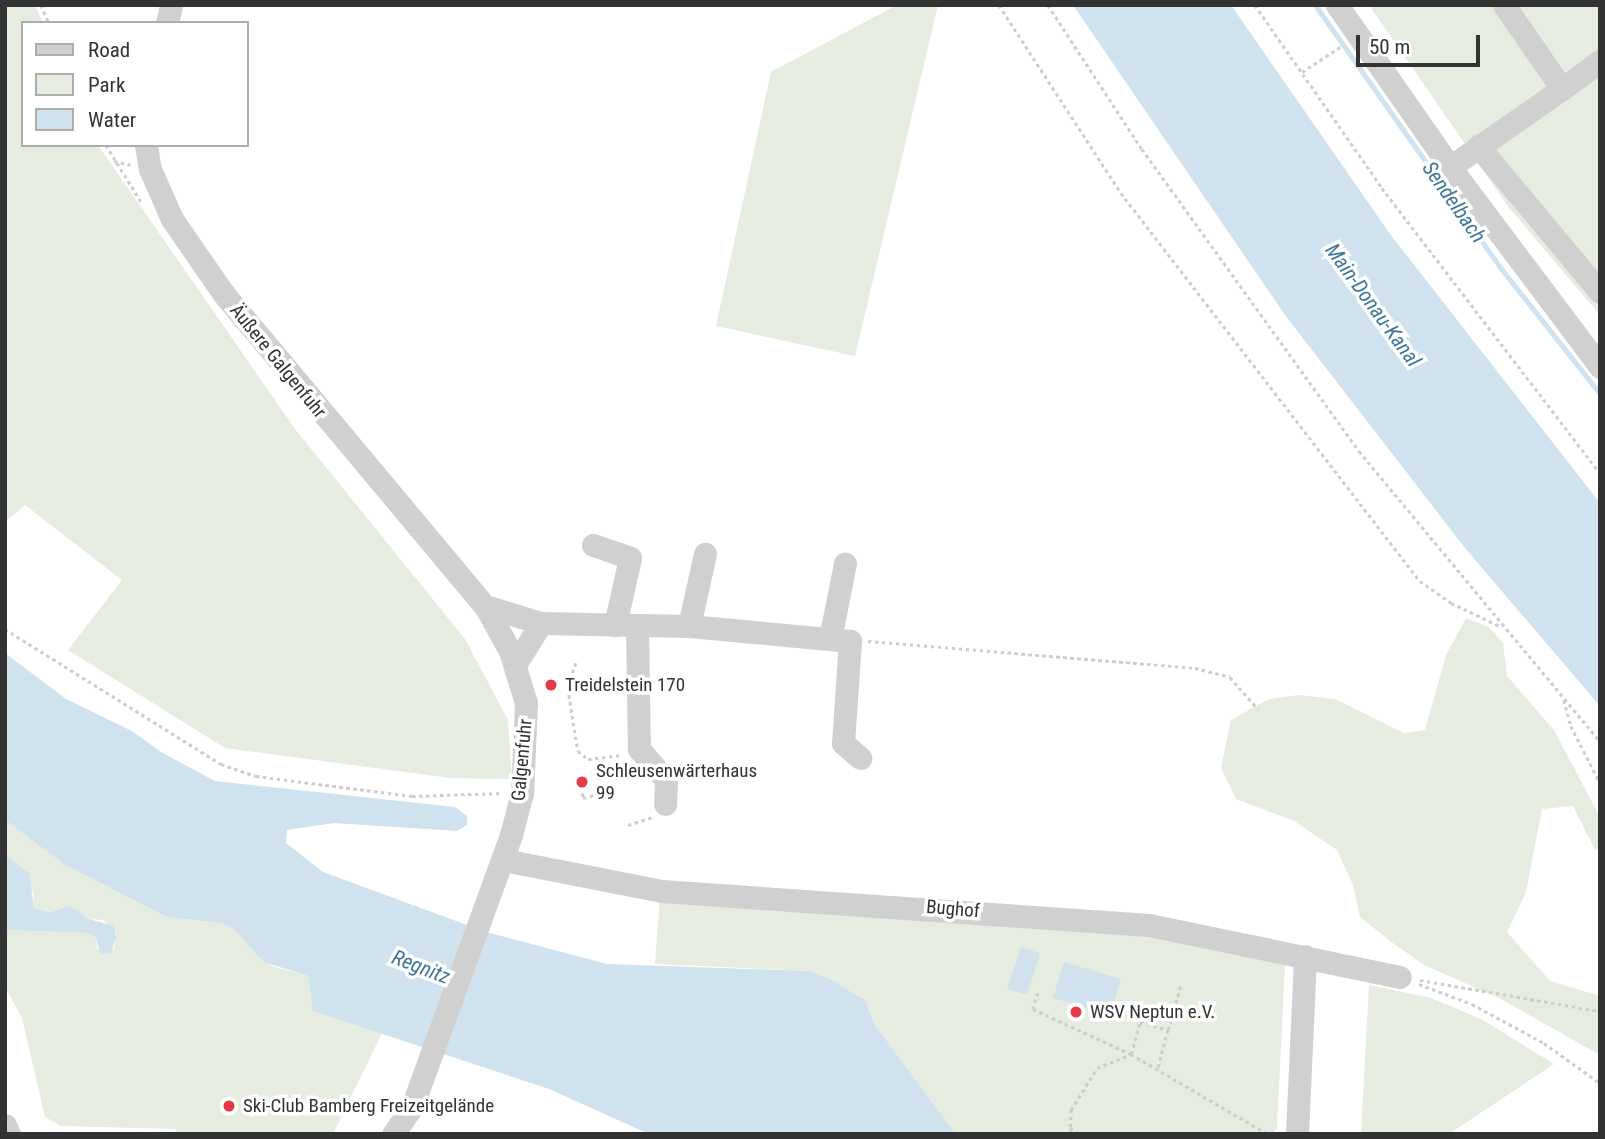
<!DOCTYPE html>
<meta charset="utf-8">
<style>
body{margin:0}
#map{position:relative;width:1605px;height:1139px;overflow:hidden;background:#fff;font-family:"Roboto Condensed",sans-serif}
div>[style]{position:absolute}
.green>*{inset:0;background:#e6ecdf}
.water>*{inset:0;background:#cfe2ee}
.stream>*{height:5px;margin:-2.5px;padding:0 2.5px;transform-origin:2.5px;border-radius:2.5px;background:#cfe2ee}
.path>*{height:2.5px;margin-top:-1.25px;transform-origin:0;background:repeating-linear-gradient(90deg,#cdcdcd 0 3.5px,transparent 0 7px)}
.minor>*{height:23px;margin:-11.5px;padding:0 11.5px;transform-origin:11.5px;border-radius:11.5px;background:#d0d0d0}
.dots>*{width:19px;height:19px;translate:-50% -50%;box-sizing:border-box;border:4px solid #fff;border-radius:50%}
span{translate:-50% -50%;white-space:nowrap;text-align:center;line-height:1.15;-webkit-text-stroke:7px #fff;paint-order:stroke}
.street-label{font-size:19px;color:#333}
.poi-label{font-size:19px;color:#333}
.left{translate:0 -50%;text-align:left}
.water-label{font-size:21px;color:#3f7597;font-style:italic}
.frame{position:absolute;inset:0;border:7px solid #333;pointer-events:none}
.legend{position:absolute;left:21px;top:21px;width:228px;height:126px;box-sizing:border-box;background:#fff;border:2px solid #adadad;margin:0;padding:9px 12px;list-style:none;font-size:21px;color:#333}
.legend li{display:flex;align-items:center;gap:14px;height:35px}
.legend b{width:35px;border:2px solid #adadad}
.scale{position:absolute;left:1356px;top:35px;width:124px;height:32px;box-sizing:border-box;border:4px solid #333;border-top:0;padding-left:9px;font-size:21px;line-height:24px;white-space:nowrap;color:#333;-webkit-text-stroke:5px #fff;paint-order:stroke}
</style>
<div id="map">
<div class="green">
<div style="clip-path:polygon(5px 5px,35px 5px,43px 23px,23px 23px,23px 145px,98px 145px,295px 429px,465px 639px,508px 720px,512px 779px,450px 778px,225px 748px,68px 650px,122px 580px,25px 505px,5px 522px)"></div>
<div style="clip-path:polygon(897px 5px,938px 5px,855px 356px,716px 326px,771px 72px)"></div>
<div style="clip-path:polygon(1369px 5px,1600px 5px,1600px 315px,1510px 209px)"></div>
<div style="clip-path:polygon(1466px 618px,1489px 627px,1503px 643px,1507px 676px,1554px 730px,1600px 817px,1600px 848px,1595px 850px,1573px 806px,1542px 809px,1526px 892px,1507px 932px,1550px 981px,1600px 996px,1600px 1055px,1499px 998px,1424px 965px,1390px 941px,1360px 917px,1353px 885px,1337px 850px,1294px 821px,1236px 799px,1221px 768px,1231px 720px,1269px 699px,1299px 695px,1335px 699px,1404px 733px,1425px 730px,1446px 655px)"></div>
<div style="clip-path:polygon(5px 820px,65px 865px,167px 917px,222px 923px,235px 930px,272px 966px,308px 976px,313px 1010px,382px 1033px,333px 1134px,176px 1134px,176px 1129px,61px 1126px,45px 1117px,22px 1018px,5px 987px,5px 930px,89px 933px,96px 938px,97px 949px,114px 948px,116px 932px,103px 920px,89px 919px,70px 906px,50px 912px,34px 908px,33px 892px,5px 855px)"></div>
<div style="clip-path:polygon(660px 895px,1148px 932px,1285px 963px,1277px 1128px,1272px 1134px,956px 1134px,875px 1025px,865px 1000px,832px 980px,810px 971px,655px 964px)"></div>
<div style="clip-path:polygon(1369px 985px,1431px 998px,1483px 1020px,1554px 1064px,1449px 1134px,1361px 1134px)"></div>
</div>
<div class="water">
<div style="clip-path:polygon(1073px 5px,1231px 5px,1390px 234px,1600px 503px,1600px 706px,1465px 548px,1285px 315px)"></div>
<div style="clip-path:polygon(5px 653px,66px 699px,132px 731px,161px 752px,215px 781px,455px 807px,467px 816px,467px 825px,457px 831px,334px 823px,287px 830px,286px 843px,323px 872px,486px 932px,607px 964px,810px 971px,832px 980px,865px 1000px,875px 1025px,956px 1134px,649px 1134px,549px 1089px,313px 1011px,308px 976px,264px 962px,235px 930px,222px 923px,167px 917px,65px 865px,5px 820px)"></div>
<div style="clip-path:polygon(5px 855px,29px 873px,34px 908px,50px 912px,70px 906px,89px 919px,114px 926px,116px 938px,110px 954px,100px 953px,96px 938px,89px 933px,5px 930px)"></div>
<div style="clip-path:polygon(1021px 947px,1040px 953px,1027px 995px,1007px 989px)"></div>
<div style="clip-path:polygon(1064px 962px,1121px 979px,1110px 1015px,1053px 998px)"></div>
</div>
<div class="stream">
<div style="left:1315px;top:5px;width:319px;rotate:54.8deg"></div>
<div style="left:1499px;top:266px;width:163px;rotate:51.7deg"></div>
</div>
<div class="path">
<div style="left:41px;top:5px;width:20px;rotate:66deg"></div>
<div style="left:999px;top:5px;width:224px;rotate:57deg"></div>
<div style="left:1121px;top:193px;width:490px;rotate:52.4deg"></div>
<div style="left:1420px;top:581px;width:38px;rotate:35deg"></div>
<div style="left:1451px;top:603px;width:56px;rotate:25.2deg"></div>
<div style="left:1048px;top:5px;width:172px;rotate:56.9deg"></div>
<div style="left:1142px;top:149px;width:372px;rotate:54.3deg"></div>
<div style="left:1359px;top:451px;width:377px;rotate:50.3deg"></div>
<div style="left:1255px;top:5px;width:223px;rotate:55.2deg"></div>
<div style="left:1382px;top:188px;width:359px;rotate:52.6deg"></div>
<div style="left:1302px;top:72px;width:49px;rotate:-33.4deg"></div>
<div style="left:106px;top:145px;width:68px;rotate:58.2deg"></div>
<div style="left:114px;top:161px;width:17px;rotate:13deg"></div>
<div style="left:5px;top:629px;width:255px;rotate:32deg"></div>
<div style="left:221px;top:764px;width:37px;rotate:19deg"></div>
<div style="left:256px;top:776px;width:157px;rotate:7.3deg"></div>
<div style="left:412px;top:796px;width:90px;rotate:-1.9deg"></div>
<div style="left:868px;top:641px;width:328px;rotate:4.7deg"></div>
<div style="left:1195px;top:668px;width:36px;rotate:14deg"></div>
<div style="left:1230px;top:677px;width:43px;rotate:48.8deg"></div>
<div style="left:576px;top:663px;width:26px;rotate:108deg"></div>
<div style="left:568px;top:688px;width:64px;rotate:81deg"></div>
<div style="left:578px;top:751px;width:13px;rotate:39deg"></div>
<div style="left:588px;top:759px;width:33px;rotate:-7deg"></div>
<div style="left:1564px;top:700px;width:27px;rotate:75deg"></div>
<div style="left:1571px;top:726px;width:64px;rotate:63deg"></div>
<div style="left:583px;top:793px;width:5px;rotate:90deg"></div>
<div style="left:583px;top:798px;width:16px;rotate:-15deg"></div>
<div style="left:598px;top:794px;width:35px;rotate:-88deg"></div>
<div style="left:628px;top:825px;width:26px;rotate:-18deg"></div>
<div style="left:1420px;top:980px;width:183px;rotate:9.8deg"></div>
<div style="left:1419px;top:984px;width:57px;rotate:20.7deg"></div>
<div style="left:1472px;top:1004px;width:82px;rotate:28.4deg"></div>
<div style="left:1544px;top:1043px;width:69px;rotate:35.5deg"></div>
<div style="left:1038px;top:993px;width:17px;rotate:107deg"></div>
<div style="left:1033px;top:1009px;width:108px;rotate:24.7deg"></div>
<div style="left:1131px;top:1054px;width:33px;rotate:-74deg"></div>
<div style="left:1140px;top:1022px;width:29px;rotate:16deg"></div>
<div style="left:1168px;top:1030px;width:40px;rotate:104.4deg"></div>
<div style="left:1168px;top:1030px;width:48px;rotate:-74.2deg"></div>
<div style="left:1070px;top:1128px;width:12px;rotate:31deg"></div>
<div style="left:1070px;top:1134px;width:24px;rotate:-88deg"></div>
<div style="left:1071px;top:1110px;width:49px;rotate:-58.2deg"></div>
<div style="left:1097px;top:1068px;width:37px;rotate:-22deg"></div>
<div style="left:1131px;top:1054px;width:159px;rotate:30.3deg"></div>
</div>
<div class="minor">
<div style="left:1337px;top:5px;width:198px;rotate:55.1deg"></div>
<div style="left:1450px;top:167px;width:250px;rotate:53.1deg"></div>
<div style="left:167px;top:23px;width:18px;rotate:-77deg"></div>
<div style="left:1562px;top:89px;width:47px;rotate:-36.4deg"></div>
<div style="left:146px;top:145px;width:24px;rotate:81deg"></div>
<div style="left:150px;top:169px;width:55px;rotate:66.3deg"></div>
<div style="left:172px;top:219px;width:90px;rotate:55.4deg"></div>
<div style="left:223px;top:293px;width:408px;rotate:50.1deg"></div>
<div style="left:485px;top:606px;width:51px;rotate:60.9deg"></div>
<div style="left:510px;top:651px;width:54px;rotate:72.9deg"></div>
<div style="left:526px;top:703px;width:90px;rotate:92.5deg"></div>
<div style="left:522px;top:793px;width:43px;rotate:104.7deg"></div>
<div style="left:511px;top:835px;width:289px;rotate:110deg"></div>
<div style="left:412px;top:1107px;width:33px;rotate:125deg"></div>
<div style="left:1478px;top:146px;width:190px;rotate:50.1deg"></div>
<div style="left:1450px;top:167px;width:136px;rotate:-34.9deg"></div>
<div style="left:1562px;top:89px;width:102px;rotate:-124.6deg"></div>
<div style="left:593px;top:545px;width:39px;rotate:19deg"></div>
<div style="left:630px;top:558px;width:69px;rotate:102.6deg"></div>
<div style="left:485px;top:606px;width:59px;rotate:16.9deg"></div>
<div style="left:541px;top:623px;width:148px;rotate:1.2deg"></div>
<div style="left:689px;top:626px;width:162px;rotate:5.3deg"></div>
<div style="left:850px;top:641px;width:102px;rotate:93.9deg"></div>
<div style="left:843px;top:743px;width:23px;rotate:41deg"></div>
<div style="left:637px;top:626px;width:123px;rotate:89.1deg"></div>
<div style="left:639px;top:749px;width:41px;rotate:48.9deg"></div>
<div style="left:666px;top:780px;width:24px;rotate:92deg"></div>
<div style="left:689px;top:626px;width:74px;rotate:-77.5deg"></div>
<div style="left:830px;top:639px;width:77px;rotate:-78.8deg"></div>
<div style="left:515px;top:665px;width:49px;rotate:-58.2deg"></div>
<div style="left:504px;top:860px;width:161px;rotate:11.1deg"></div>
<div style="left:662px;top:891px;width:488px;rotate:4deg"></div>
<div style="left:1149px;top:925px;width:256px;rotate:11.7deg"></div>
<div style="left:5px;top:1125px;width:10px;rotate:66deg"></div>
<div style="left:1297px;top:1134px;width:178px;rotate:-87.4deg"></div>
</div>
<div class="dots">
<div style="left:551px;top:685px;background:#e63946"></div>
<div style="left:582px;top:782px;background:#e63946"></div>
<div style="left:1076px;top:1012px;background:#e63946"></div>
<div style="left:229px;top:1106px;background:#e63946"></div>
</div>
<div class="street-label">
<span style="left:278px;top:361px;rotate:51deg">Äußere Galgenfuhr</span>
<span style="left:522px;top:760px;rotate:-85deg">Galgenfuhr</span>
<span style="left:953px;top:909px;rotate:5deg">Bughof</span>
</div>
<div class="poi-label">
<span class="left" style="left:565px;top:685px">Treidelstein 170</span>
<span class="left" style="left:596px;top:782px">Schleusenwärterhaus<br>99</span>
<span class="left" style="left:1090px;top:1012px">WSV Neptun e.V.</span>
<span class="left" style="left:243px;top:1106px">Ski-Club Bamberg Freizeitgelände</span>
</div>
<div class="water-label">
<span style="left:1454px;top:202px;rotate:55deg">Sendelbach</span>
<span style="left:1373px;top:305px;rotate:54deg">Main-Donau-Kanal</span>
<span style="left:421px;top:967px;rotate:21deg">Regnitz</span>
</div>
<div class="frame"></div>
<ul class="legend">
<li><b style="height:9px;background:#d0d0d0"></b>Road</li>
<li><b style="height:19px;background:#e6ecdf"></b>Park</li>
<li><b style="height:19px;background:#cfe2ee"></b>Water</li>
</ul>
<div class="scale">50 m</div>
</div>
